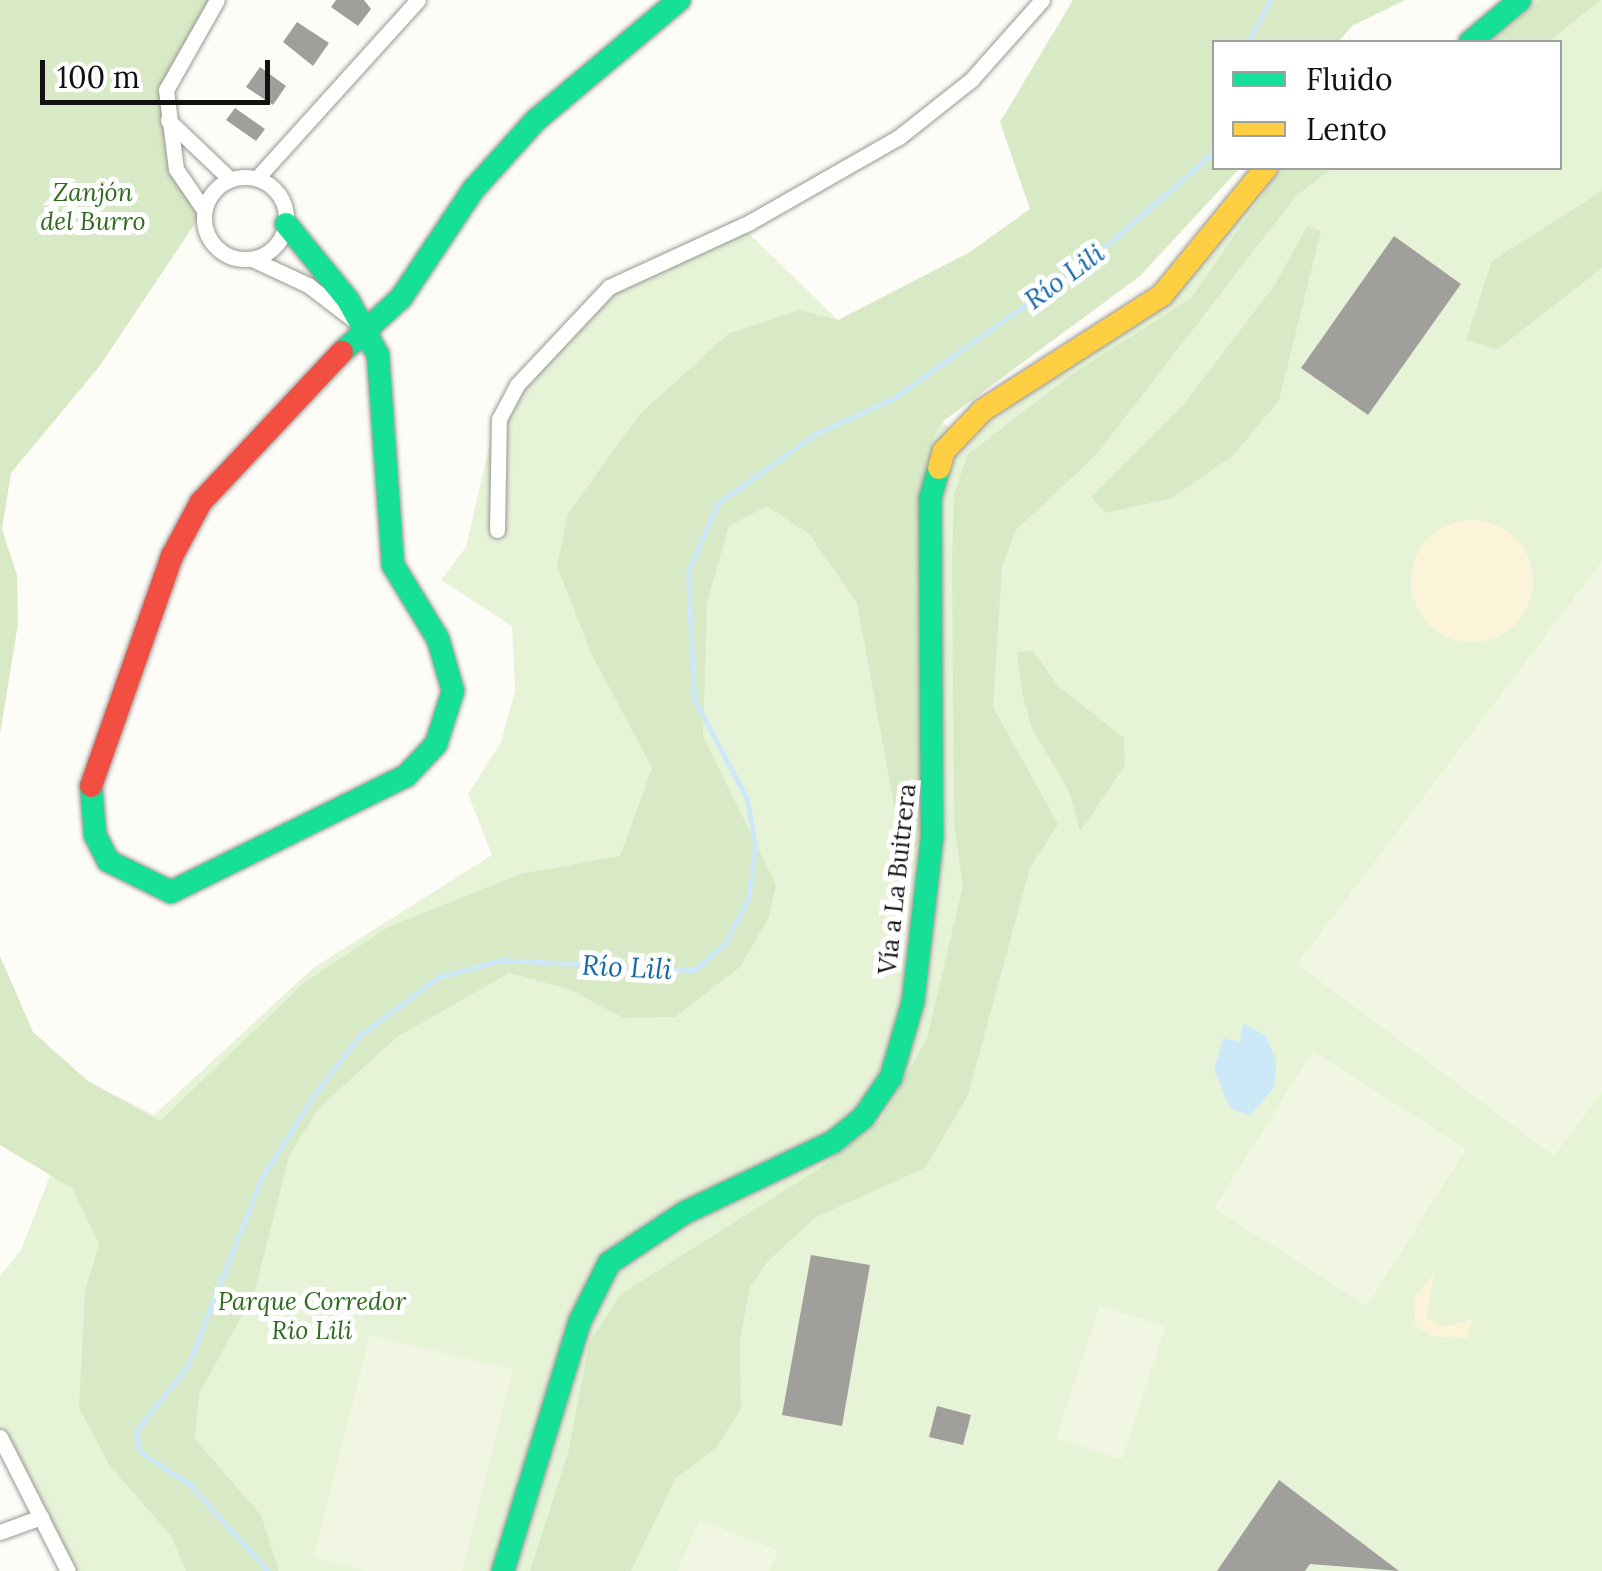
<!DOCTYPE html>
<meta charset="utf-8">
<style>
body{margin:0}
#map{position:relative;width:1602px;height:1571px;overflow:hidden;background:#fdfcf7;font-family:Lora,serif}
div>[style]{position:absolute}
.green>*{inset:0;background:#e7f3d7}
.forest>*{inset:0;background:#d8eac5}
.sand>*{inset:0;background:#fcf4d9}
.round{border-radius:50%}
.pitch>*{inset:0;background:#f0f6e1}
.water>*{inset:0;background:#cde8f7}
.stream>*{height:5px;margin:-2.5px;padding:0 2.5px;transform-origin:2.5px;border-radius:2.5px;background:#cde8f7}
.building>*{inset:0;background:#a19f9c}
.roads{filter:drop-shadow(0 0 2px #979795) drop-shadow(0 0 2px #979795)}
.street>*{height:15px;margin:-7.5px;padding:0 7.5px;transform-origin:7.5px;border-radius:7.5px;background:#fffffe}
.street>.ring{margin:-7.5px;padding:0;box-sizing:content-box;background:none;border:15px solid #fffffe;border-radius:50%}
.fast>*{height:22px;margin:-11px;padding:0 11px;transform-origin:11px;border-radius:11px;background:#16e098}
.slow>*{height:22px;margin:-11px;padding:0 11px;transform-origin:11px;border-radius:11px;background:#ffcf43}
.jam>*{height:22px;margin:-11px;padding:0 11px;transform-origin:11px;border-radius:11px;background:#f24e42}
span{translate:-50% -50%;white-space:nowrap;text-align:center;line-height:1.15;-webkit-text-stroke:10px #fff;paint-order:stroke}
.park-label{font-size:25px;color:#2f6b1f;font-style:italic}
.street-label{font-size:25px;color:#111}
.water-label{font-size:28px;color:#1768a6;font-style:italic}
.legend{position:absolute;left:1212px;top:40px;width:350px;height:130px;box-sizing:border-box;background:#fff;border:2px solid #a0a0a0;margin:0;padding:12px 18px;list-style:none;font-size:30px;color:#111}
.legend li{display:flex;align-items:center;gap:20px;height:50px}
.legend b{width:50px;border:2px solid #a0a0a0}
.scale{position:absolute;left:40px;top:60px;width:230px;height:45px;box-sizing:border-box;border:5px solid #111;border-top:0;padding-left:12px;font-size:30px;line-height:35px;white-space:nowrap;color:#111;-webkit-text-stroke:8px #fff;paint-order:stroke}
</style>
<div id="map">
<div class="green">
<div style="clip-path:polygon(1520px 0,1602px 0,1602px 1571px,68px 1571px,0 1437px,0 1276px,21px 1250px,87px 1081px,154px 1115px,313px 968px,492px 855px,468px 794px,501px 742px,515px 691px,512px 626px,441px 580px,466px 547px,498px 408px,592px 306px,740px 225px,955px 434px,1139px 312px,1266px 168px,1560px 168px,1560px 42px,1470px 42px)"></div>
</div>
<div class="forest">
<div style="clip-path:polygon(0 0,217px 0,169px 75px,171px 147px,204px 210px,99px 367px,11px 473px,2px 529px,17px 575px,18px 624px,0 734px)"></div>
<div style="clip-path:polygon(1073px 0,1405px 0,1352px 26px,1338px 42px,1214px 42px,1214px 168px,1240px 168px,1140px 276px,942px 422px,932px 441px,932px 830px,914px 848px,894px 854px,898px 827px,857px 603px,809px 534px,767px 506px,729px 526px,707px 602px,703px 736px,776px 885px,769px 917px,740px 967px,675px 1017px,623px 1018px,569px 989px,509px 973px,397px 1037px,318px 1109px,289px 1156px,254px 1294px,199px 1394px,195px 1439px,261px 1515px,279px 1571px,186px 1571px,171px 1536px,110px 1466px,79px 1408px,85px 1291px,99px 1244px,72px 1188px,0 1145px,0 956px,33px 1032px,88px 1081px,160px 1121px,305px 982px,390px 926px,520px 874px,620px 856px,652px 768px,591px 653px,557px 566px,568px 514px,639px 415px,728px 334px,799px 310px,838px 320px,970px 252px,1030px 209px,1000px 122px)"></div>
<div style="clip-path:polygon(1539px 0,1601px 0,1548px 42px,1492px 42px)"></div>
<div style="clip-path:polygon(1281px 168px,1333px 168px,1296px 196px,1096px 455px,1015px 531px,1002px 568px,993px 707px,1058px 824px,1030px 868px,968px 1095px,925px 1168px,816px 1217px,767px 1262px,750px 1287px,740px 1339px,741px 1409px,716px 1448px,675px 1479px,631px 1571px,530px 1571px,568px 1453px,589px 1343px,621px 1294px,817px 1170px,881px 1120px,927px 1038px,963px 886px,954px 824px,952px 560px,954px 495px,967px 455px,1071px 375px,1191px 298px)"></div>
<div style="clip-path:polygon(1602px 191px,1602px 268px,1498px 349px,1466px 340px,1492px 261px)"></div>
<div style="clip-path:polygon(1307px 226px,1321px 231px,1279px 400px,1234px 455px,1172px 498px,1105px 513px,1091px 497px,1185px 403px,1276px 283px)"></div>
<div style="clip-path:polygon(1033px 651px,1058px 686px,1124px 738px,1125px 765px,1080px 832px,1069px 791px,1032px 729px,1022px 693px,1017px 652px)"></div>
</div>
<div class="sand">
<div class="round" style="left:1411px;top:520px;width:122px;height:122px"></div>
<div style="clip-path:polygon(1434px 1274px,1426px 1318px,1445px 1327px,1473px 1319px,1467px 1338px,1432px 1336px,1415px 1325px,1414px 1298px)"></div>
</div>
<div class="pitch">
<div style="clip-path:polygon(1602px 561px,1602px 1092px,1554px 1156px,1297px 964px)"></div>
<div style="clip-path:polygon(1313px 1051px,1466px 1149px,1367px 1306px,1214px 1208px)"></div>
<div style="clip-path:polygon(1100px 1306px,1165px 1327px,1122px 1459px,1056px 1438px)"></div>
<div style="clip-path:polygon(370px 1335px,513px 1370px,462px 1571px,369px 1571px,314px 1557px)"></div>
<div style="clip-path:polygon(700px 1519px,778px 1551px,769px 1571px,677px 1571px)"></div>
</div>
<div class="water">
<div style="clip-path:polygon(1243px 1023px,1266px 1036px,1276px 1061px,1274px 1087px,1250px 1116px,1230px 1108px,1214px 1070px,1223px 1038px,1240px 1042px)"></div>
</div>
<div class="stream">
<div style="left:1248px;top:42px;width:47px;rotate:-62.4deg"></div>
<div style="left:268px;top:1571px;width:118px;rotate:-132.2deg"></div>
<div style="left:189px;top:1484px;width:60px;rotate:-146.6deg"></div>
<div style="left:139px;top:1451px;width:20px;rotate:-99deg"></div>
<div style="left:136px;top:1431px;width:84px;rotate:-51.8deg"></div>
<div style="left:188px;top:1365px;width:200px;rotate:-68.6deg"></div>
<div style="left:261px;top:1179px;width:98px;rotate:-57.9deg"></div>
<div style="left:313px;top:1096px;width:77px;rotate:-52.4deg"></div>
<div style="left:360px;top:1035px;width:97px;rotate:-36.6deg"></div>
<div style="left:438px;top:977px;width:66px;rotate:-14.9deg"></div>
<div style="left:502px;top:960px;width:192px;rotate:3deg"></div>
<div style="left:694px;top:970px;width:40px;rotate:-40deg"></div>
<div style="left:725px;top:944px;width:51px;rotate:-63.4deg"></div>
<div style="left:748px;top:898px;width:52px;rotate:-82.3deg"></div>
<div style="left:755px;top:846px;width:48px;rotate:-99.7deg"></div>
<div style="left:747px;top:799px;width:113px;rotate:-117.9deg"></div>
<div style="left:694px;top:699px;width:127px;rotate:-92.7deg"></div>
<div style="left:688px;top:572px;width:74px;rotate:-66.9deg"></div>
<div style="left:717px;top:504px;width:120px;rotate:-35.5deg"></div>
<div style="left:815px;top:434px;width:87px;rotate:-24.5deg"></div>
<div style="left:894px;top:398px;width:245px;rotate:-35.4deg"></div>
<div style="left:1094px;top:256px;width:159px;rotate:-40.9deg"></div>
</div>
<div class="building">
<div style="clip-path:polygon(336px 0,364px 0,371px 9px,358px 26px,331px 7px)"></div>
<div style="clip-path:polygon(297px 22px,329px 43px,313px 66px,283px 42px)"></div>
<div style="clip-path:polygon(260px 67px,286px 86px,273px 105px,246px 87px)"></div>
<div style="clip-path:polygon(235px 108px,265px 129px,256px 141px,226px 120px)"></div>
<div style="clip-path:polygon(1394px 236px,1461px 284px,1368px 415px,1301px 368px)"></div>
<div style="clip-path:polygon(811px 1255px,870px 1265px,842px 1426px,782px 1415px)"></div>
<div style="clip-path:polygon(937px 1406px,971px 1415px,963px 1445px,929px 1437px)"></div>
<div style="clip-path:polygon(1279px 1480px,1399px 1571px,1310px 1564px,1305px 1571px,1217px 1571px)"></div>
</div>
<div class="roads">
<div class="street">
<div style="left:168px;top:120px;width:86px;rotate:43.6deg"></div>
<div class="ring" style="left:204px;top:177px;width:67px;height:67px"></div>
<div style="left:257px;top:178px;width:240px;rotate:-47.9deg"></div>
<div style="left:204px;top:210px;width:50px;rotate:-124.3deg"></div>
<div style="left:176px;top:169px;width:80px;rotate:-97.2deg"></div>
<div style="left:166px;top:90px;width:103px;rotate:-60.5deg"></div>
<div style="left:252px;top:259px;width:62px;rotate:24.9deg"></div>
<div style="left:308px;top:285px;width:59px;rotate:37.5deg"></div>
<div style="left:497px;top:530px;width:111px;rotate:-89deg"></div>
<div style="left:499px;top:419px;width:38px;rotate:-62deg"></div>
<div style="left:517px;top:385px;width:134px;rotate:-46.8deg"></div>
<div style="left:609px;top:287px;width:155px;rotate:-24.7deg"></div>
<div style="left:750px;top:222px;width:172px;rotate:-29.7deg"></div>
<div style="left:899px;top:137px;width:92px;rotate:-38.4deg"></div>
<div style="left:971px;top:80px;width:107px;rotate:-48.4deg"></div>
<div style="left:0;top:1437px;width:150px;rotate:63.1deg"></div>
<div style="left:0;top:1532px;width:44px;rotate:-20.1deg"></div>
</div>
<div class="fast">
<div style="left:1470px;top:42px;width:65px;rotate:-40deg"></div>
<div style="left:342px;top:352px;width:80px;rotate:-42.5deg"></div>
<div style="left:401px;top:298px;width:130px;rotate:-56.3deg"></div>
<div style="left:473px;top:190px;width:94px;rotate:-48deg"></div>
<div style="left:536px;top:120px;width:187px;rotate:-40deg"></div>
<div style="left:91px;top:786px;width:49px;rotate:85.3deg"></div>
<div style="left:95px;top:835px;width:29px;rotate:63deg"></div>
<div style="left:108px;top:861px;width:70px;rotate:26.2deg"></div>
<div style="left:171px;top:892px;width:262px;rotate:-26.3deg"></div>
<div style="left:406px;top:776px;width:44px;rotate:-46.8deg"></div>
<div style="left:436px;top:744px;width:56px;rotate:-72.2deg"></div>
<div style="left:453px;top:691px;width:54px;rotate:-106.1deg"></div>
<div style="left:438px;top:639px;width:87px;rotate:-121.3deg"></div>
<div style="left:393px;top:565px;width:211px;rotate:-94.1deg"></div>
<div style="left:378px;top:355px;width:63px;rotate:-118.6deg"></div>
<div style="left:348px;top:300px;width:98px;rotate:-129.2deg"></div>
<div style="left:503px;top:1571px;width:262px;rotate:-72.9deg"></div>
<div style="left:580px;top:1321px;width:65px;rotate:-63.4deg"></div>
<div style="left:609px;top:1263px;width:90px;rotate:-33.7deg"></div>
<div style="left:684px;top:1213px;width:165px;rotate:-25.5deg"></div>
<div style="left:833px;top:1142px;width:38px;rotate:-39deg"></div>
<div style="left:863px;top:1118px;width:50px;rotate:-55.7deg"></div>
<div style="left:891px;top:1077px;width:78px;rotate:-73.7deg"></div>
<div style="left:913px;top:1002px;width:166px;rotate:-83.4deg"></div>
<div style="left:932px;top:837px;width:338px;rotate:-90.3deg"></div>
<div style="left:930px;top:499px;width:32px;rotate:-74deg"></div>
</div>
<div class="slow">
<div style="left:939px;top:468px;width:18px;rotate:-74deg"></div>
<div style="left:944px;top:451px;width:57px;rotate:-46.4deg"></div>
<div style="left:983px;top:410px;width:213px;rotate:-32.7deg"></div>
<div style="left:1162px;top:295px;width:164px;rotate:-50.7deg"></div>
</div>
<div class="jam">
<div style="left:91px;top:786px;width:244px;rotate:-70.6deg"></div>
<div style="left:172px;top:556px;width:61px;rotate:-61.8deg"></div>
<div style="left:201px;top:502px;width:206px;rotate:-46.8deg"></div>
</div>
</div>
<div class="park-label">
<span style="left:93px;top:207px">Zanjón<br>del Burro</span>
<span style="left:312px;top:1316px">Parque Corredor<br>Rio Lili</span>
</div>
<div class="street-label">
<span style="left:897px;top:879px;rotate:-84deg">Vía a La Buitrera</span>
</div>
<div class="water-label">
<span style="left:1064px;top:276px;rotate:-36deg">Río Lili</span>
<span style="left:627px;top:967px;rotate:3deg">Río Lili</span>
</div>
<ul class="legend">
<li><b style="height:12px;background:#16e098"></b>Fluido</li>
<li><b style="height:12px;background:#ffcf43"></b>Lento</li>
</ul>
<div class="scale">100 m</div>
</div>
